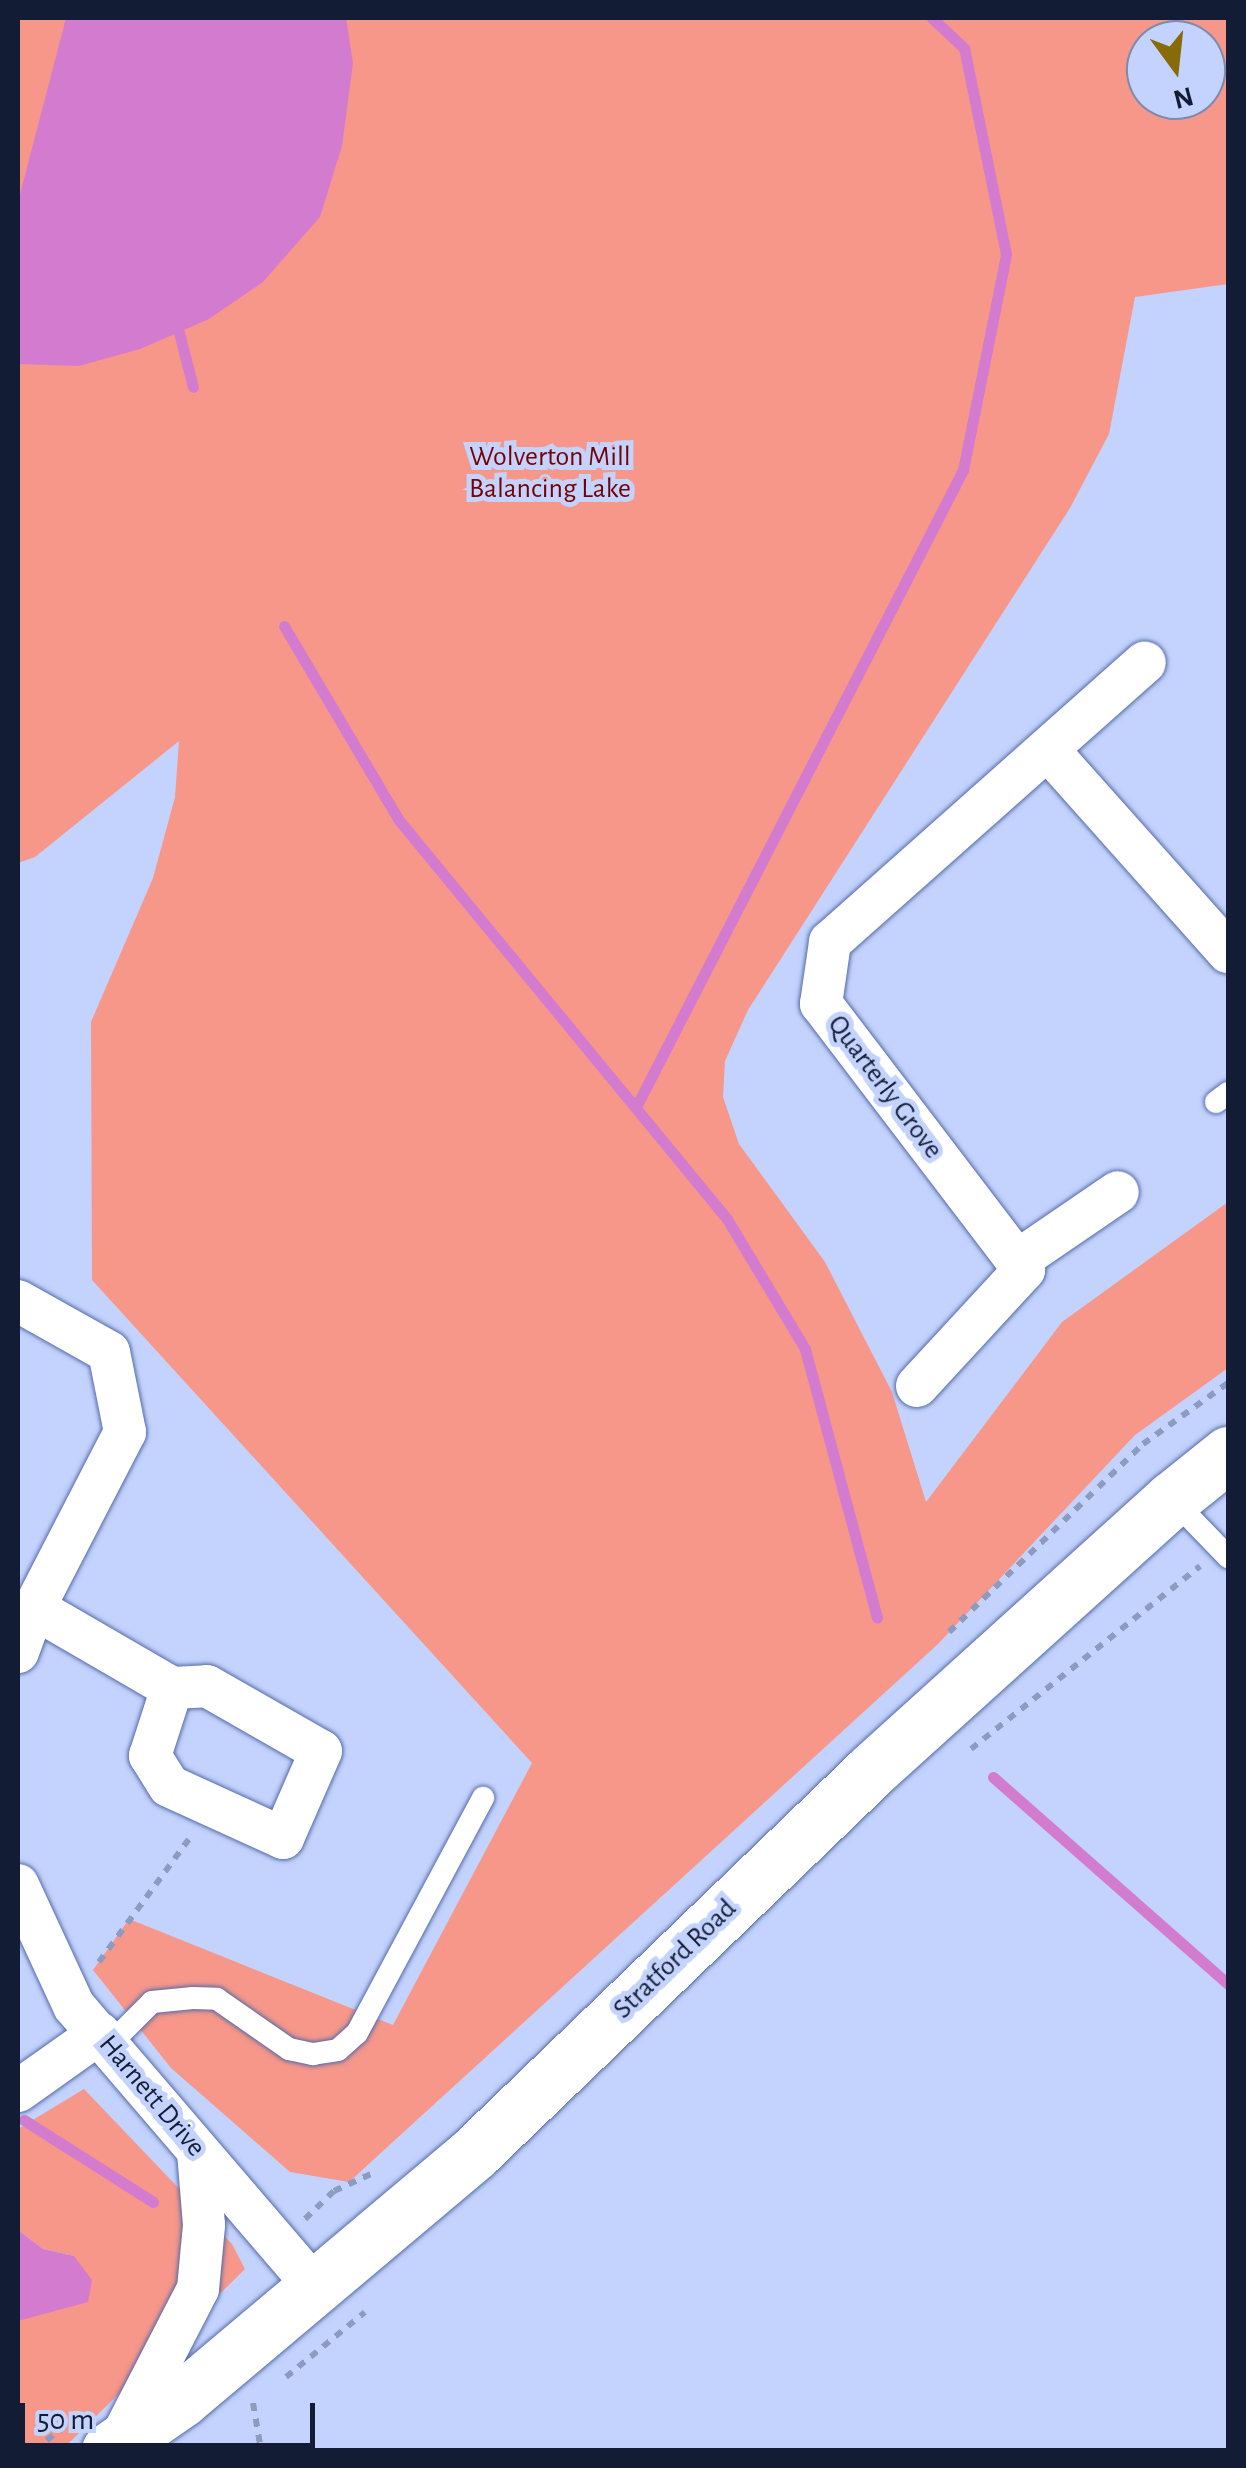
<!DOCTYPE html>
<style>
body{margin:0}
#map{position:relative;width:1246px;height:2468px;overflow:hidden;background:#c3d3fd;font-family:"Alegreya Sans",sans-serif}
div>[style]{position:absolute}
.green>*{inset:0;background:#f6978a}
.water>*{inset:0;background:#d37ccf}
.stream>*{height:11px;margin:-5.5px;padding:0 5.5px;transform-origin:5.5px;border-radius:5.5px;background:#d37ccf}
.path>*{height:6px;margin-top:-3px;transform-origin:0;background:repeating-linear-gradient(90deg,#8e9bc0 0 8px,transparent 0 16px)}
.roads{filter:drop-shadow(0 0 2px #556aa8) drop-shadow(0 0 2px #556aa8)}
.lane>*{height:22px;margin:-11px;padding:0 11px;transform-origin:11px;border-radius:11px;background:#fff}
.street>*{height:42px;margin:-21px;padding:0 21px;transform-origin:21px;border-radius:21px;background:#fff}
.secondary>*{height:55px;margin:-27.5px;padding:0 27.5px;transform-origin:27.5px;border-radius:27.5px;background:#fff}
span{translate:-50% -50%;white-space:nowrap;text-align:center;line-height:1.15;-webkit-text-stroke:10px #c3d3fd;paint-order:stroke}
.park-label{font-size:28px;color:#760102}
.street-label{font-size:28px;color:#131c35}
.frame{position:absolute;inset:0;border:20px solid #131c35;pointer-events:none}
.north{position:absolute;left:1126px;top:20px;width:100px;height:100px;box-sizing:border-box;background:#c3d3fd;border:2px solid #7d8aad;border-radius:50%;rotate:165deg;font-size:28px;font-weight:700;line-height:40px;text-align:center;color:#131c35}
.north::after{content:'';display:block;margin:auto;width:35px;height:45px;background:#886b08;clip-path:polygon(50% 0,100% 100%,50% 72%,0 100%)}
.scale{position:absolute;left:20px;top:2403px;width:295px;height:45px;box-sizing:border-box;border:5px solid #131c35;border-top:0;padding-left:12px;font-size:30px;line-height:35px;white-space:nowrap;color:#131c35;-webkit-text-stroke:8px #c3d3fd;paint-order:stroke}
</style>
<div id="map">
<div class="green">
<div style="clip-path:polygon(evenodd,18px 18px,1228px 18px,1228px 284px,1135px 297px,1109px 434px,1070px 508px,748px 1010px,725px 1061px,723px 1097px,739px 1144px,825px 1262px,892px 1392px,926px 1502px,1062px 1322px,1228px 1202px,1228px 1368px,1135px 1435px,938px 1644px,349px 2182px,290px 2172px,171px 2068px,93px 1970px,129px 1919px,393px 2025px,532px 1763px,92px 1280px,91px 1022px,153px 878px,175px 797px,179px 741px,35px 857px,18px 863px,18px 18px,1146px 40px,1206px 40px,1206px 100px,1146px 100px,1146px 40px)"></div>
<div style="clip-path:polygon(84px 2089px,232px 2244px,245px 2269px,71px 2441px,59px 2450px,18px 2450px,18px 2321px,74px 2256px,43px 2249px,18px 2230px,18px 2129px)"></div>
</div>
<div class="water">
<div style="clip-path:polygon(66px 18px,346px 18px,353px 63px,342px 146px,320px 217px,263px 282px,209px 319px,140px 349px,79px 366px,18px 364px,18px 202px)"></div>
<div style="clip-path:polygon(18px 2230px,43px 2249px,74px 2256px,92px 2280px,88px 2302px,18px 2321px)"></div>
</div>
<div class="stream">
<div style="left:176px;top:321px;width:68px;rotate:75.6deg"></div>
<div style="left:284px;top:626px;width:224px;rotate:59.4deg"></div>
<div style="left:398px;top:819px;width:518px;rotate:50.56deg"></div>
<div style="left:727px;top:1219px;width:152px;rotate:59deg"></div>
<div style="left:805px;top:1349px;width:278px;rotate:75deg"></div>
<div style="left:636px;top:1107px;width:716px;rotate:-62.83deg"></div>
<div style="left:963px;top:470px;width:220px;rotate:-78.7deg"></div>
<div style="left:1006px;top:254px;width:210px;rotate:-101.5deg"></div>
<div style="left:964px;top:48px;width:44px;rotate:-136.8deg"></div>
<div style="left:993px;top:1777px;width:313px;rotate:41.4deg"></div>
<div style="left:24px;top:2120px;width:153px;rotate:32.4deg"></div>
</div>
<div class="path">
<div style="left:949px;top:1632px;width:270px;rotate:-44.1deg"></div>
<div style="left:1143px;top:1444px;width:105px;rotate:-35.7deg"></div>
<div style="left:971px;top:1749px;width:293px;rotate:-38.6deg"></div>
<div style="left:99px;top:1962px;width:152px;rotate:-53.8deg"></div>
<div style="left:305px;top:2219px;width:40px;rotate:-44deg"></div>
<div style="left:334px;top:2191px;width:43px;rotate:-24.8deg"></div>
<div style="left:286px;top:2377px;width:102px;rotate:-39.4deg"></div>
<div style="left:253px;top:2403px;width:48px;rotate:80.3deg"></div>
<div style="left:34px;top:2450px;width:43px;rotate:-37.4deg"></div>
</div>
<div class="roads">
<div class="lane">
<div style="left:1216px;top:1102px;width:15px;rotate:-37deg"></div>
<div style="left:1172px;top:1499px;width:81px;rotate:46deg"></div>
<div style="left:110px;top:2044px;width:59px;rotate:-45deg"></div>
<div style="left:152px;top:2002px;width:41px;rotate:-5.6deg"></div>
<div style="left:193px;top:1998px;width:24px;rotate:2deg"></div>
<div style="left:217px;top:1999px;width:88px;rotate:34.8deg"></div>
<div style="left:289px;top:2049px;width:25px;rotate:12deg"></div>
<div style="left:313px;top:2054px;width:25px;rotate:-9deg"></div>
<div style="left:338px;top:2050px;width:25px;rotate:-42deg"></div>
<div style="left:357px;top:2033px;width:267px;rotate:-61.8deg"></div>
</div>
<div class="street">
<div style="left:1048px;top:750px;width:271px;rotate:48.3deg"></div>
<div style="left:1017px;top:1261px;width:122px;rotate:-34.3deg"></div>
<div style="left:18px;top:1301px;width:104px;rotate:29.3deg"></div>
<div style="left:109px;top:1352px;width:82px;rotate:78.7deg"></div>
<div style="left:125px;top:1432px;width:198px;rotate:117.3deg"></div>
<div style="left:34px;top:1608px;width:47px;rotate:110deg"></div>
<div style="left:917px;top:1386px;width:158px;rotate:-47.3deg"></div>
<div style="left:1024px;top:1270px;width:335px;rotate:-127.3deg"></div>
<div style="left:821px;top:1004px;width:63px;rotate:-81.7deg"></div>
<div style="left:830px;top:942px;width:421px;rotate:-41.6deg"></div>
<div style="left:34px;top:1608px;width:160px;rotate:30.1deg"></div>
<div style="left:172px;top:1688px;width:35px;rotate:-3deg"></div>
<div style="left:207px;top:1686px;width:131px;rotate:29.7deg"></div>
<div style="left:321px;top:1751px;width:95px;rotate:113.6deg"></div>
<div style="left:283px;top:1838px;width:125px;rotate:-155.5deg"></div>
<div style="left:169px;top:1786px;width:36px;rotate:-122deg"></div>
<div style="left:150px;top:1756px;width:71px;rotate:-72.1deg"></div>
<div style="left:18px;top:1885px;width:133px;rotate:65.2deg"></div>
<div style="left:74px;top:2006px;width:372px;rotate:49.4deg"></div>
<div style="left:18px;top:2091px;width:100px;rotate:-35.3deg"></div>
<div style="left:120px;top:2440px;width:170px;rotate:-62.7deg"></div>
<div style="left:198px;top:2289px;width:64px;rotate:-84.6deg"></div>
<div style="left:204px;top:2225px;width:73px;rotate:-94.7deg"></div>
</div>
<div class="secondary">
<div style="left:109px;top:2450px;width:89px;rotate:-34.9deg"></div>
<div style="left:182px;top:2399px;width:382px;rotate:-40.1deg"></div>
<div style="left:474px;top:2153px;width:554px;rotate:-43.9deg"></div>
<div style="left:873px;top:1769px;width:403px;rotate:-42.1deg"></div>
<div style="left:1172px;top:1499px;width:72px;rotate:-38.8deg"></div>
</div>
</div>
<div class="park-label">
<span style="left:550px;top:473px">Wolverton Mill<br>Balancing Lake</span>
</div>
<div class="street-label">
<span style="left:885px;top:1087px;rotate:53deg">Quarterly Grove</span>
<span style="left:675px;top:1959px;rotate:-44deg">Stratford Road</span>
<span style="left:152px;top:2096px;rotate:50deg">Harnett Drive</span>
</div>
<div class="frame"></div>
<div class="north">N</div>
<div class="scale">50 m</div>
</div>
